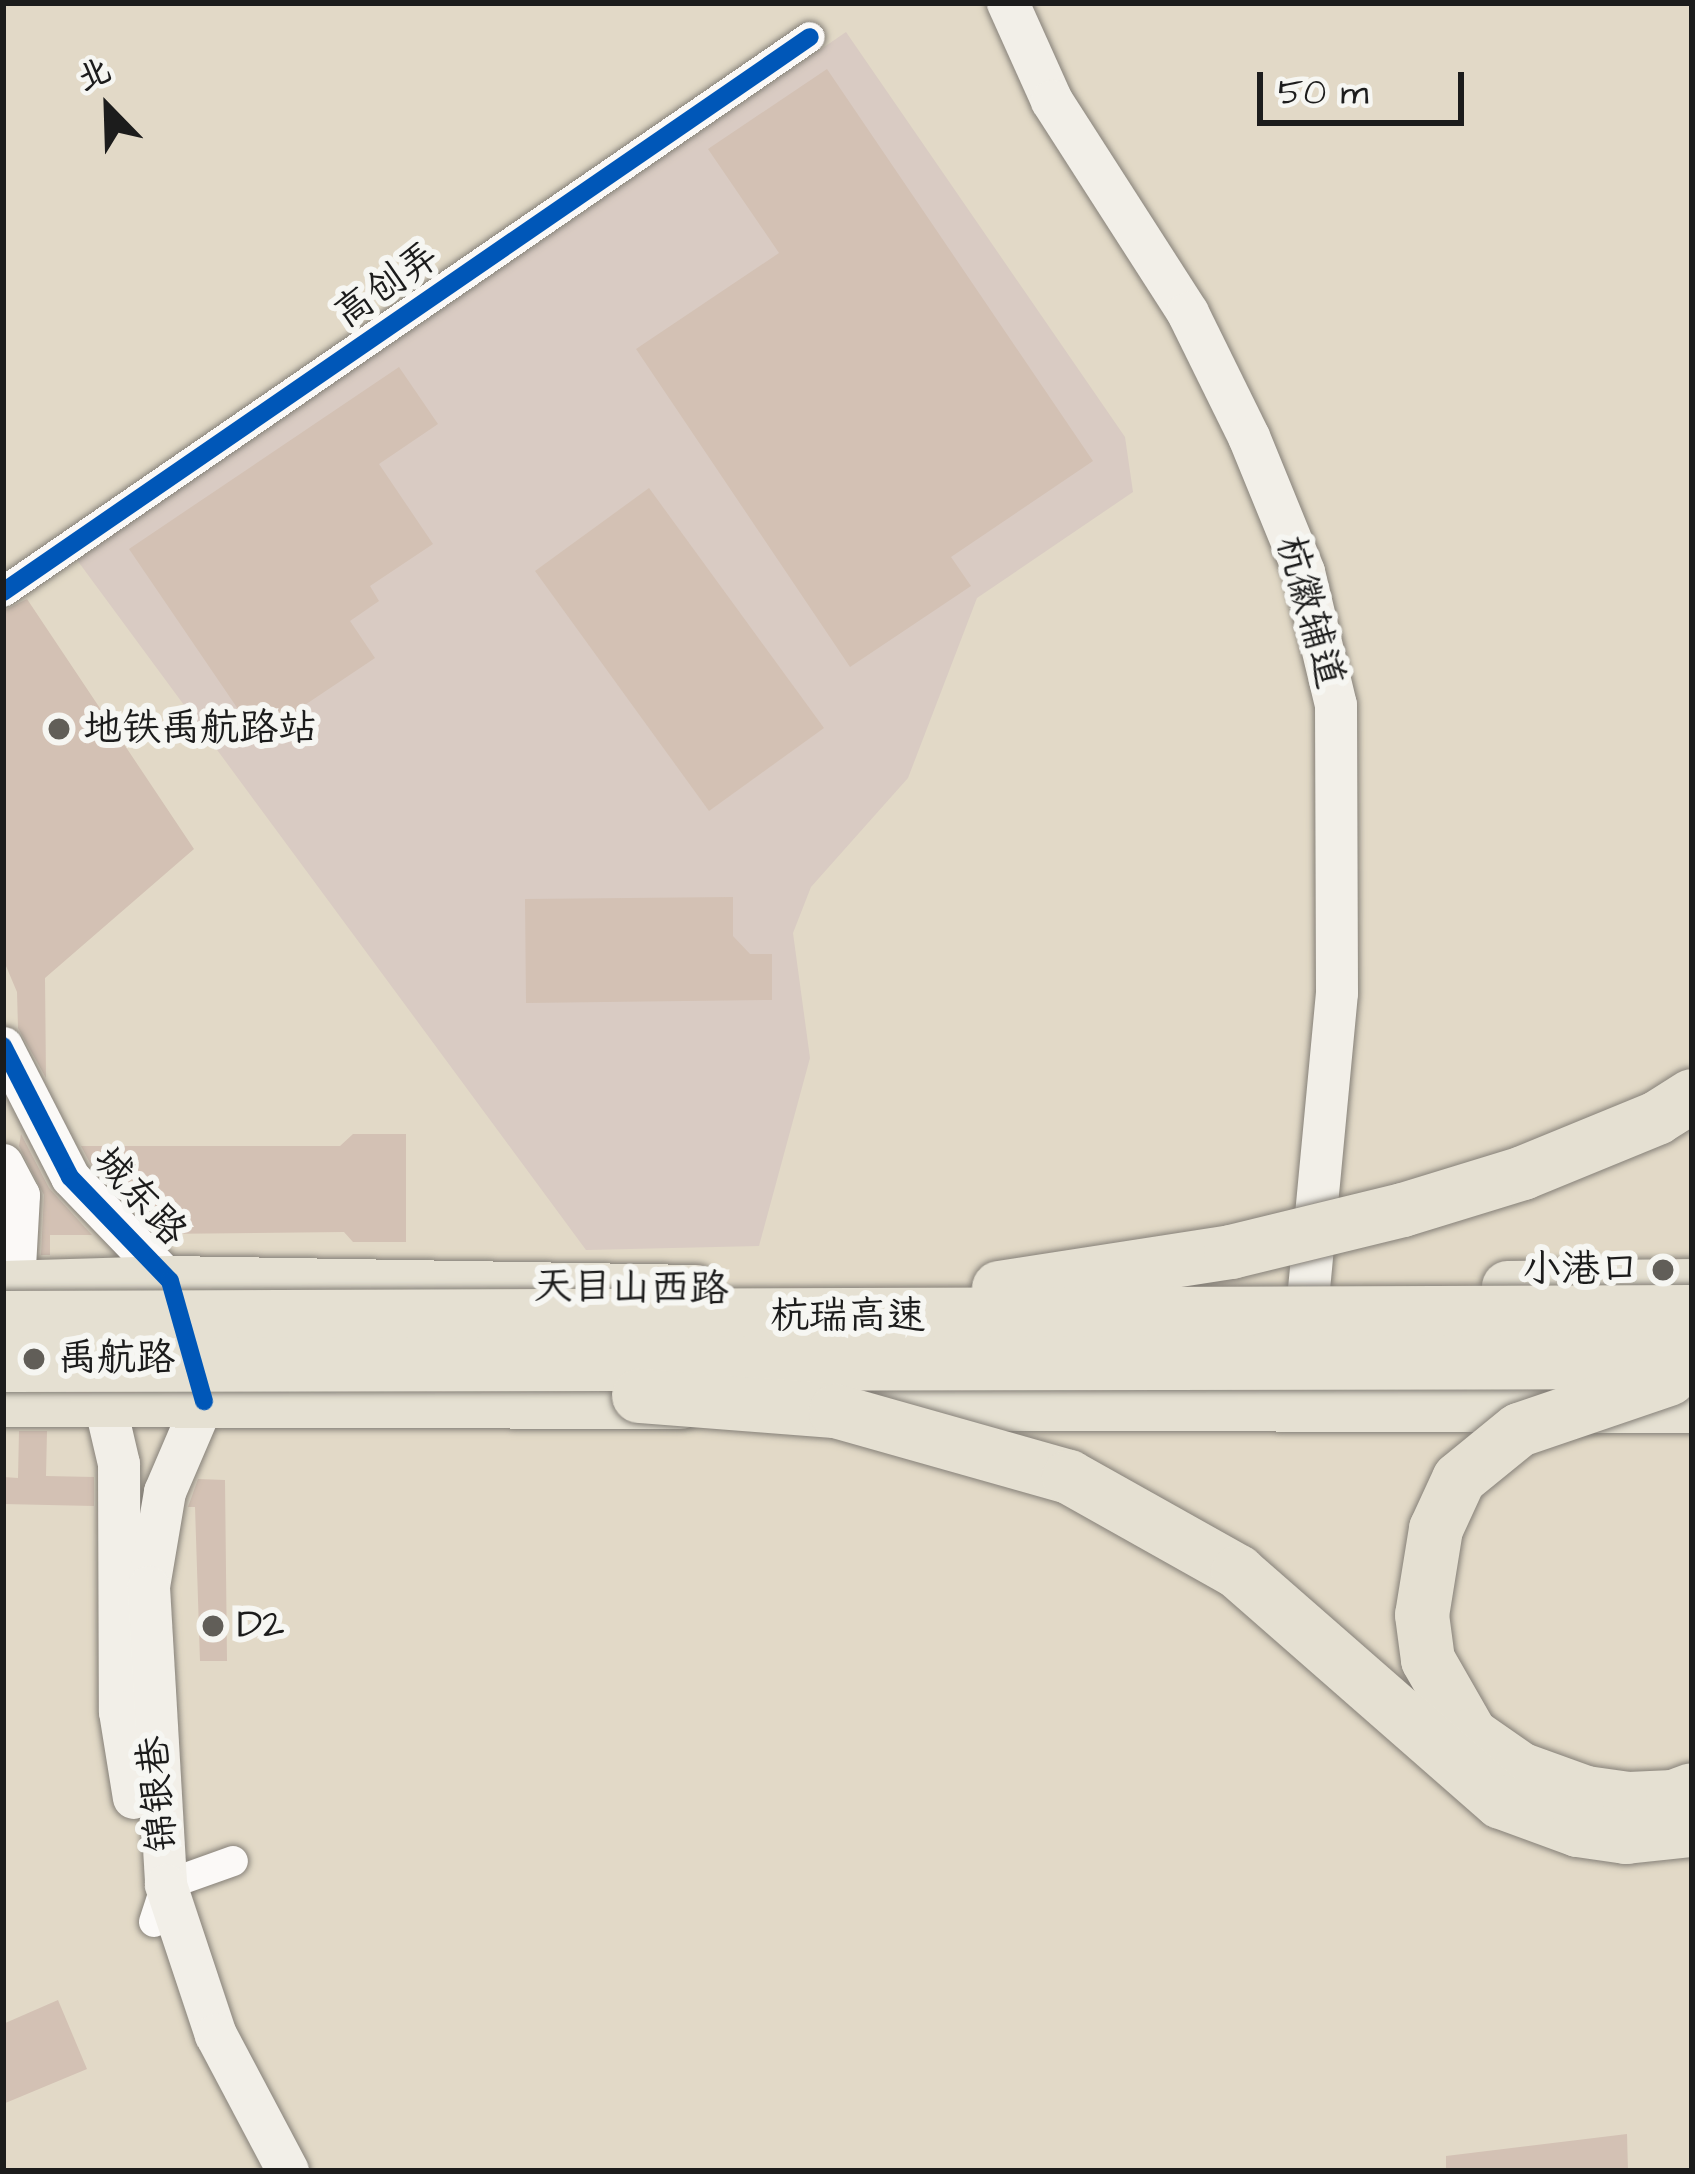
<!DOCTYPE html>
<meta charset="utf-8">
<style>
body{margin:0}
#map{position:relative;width:1695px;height:2174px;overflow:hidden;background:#e2d9c7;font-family:"Architects Daughter","LXGW WenKai TC",sans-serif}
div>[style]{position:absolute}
.industrial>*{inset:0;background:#d9cbc3}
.building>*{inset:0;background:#d3c1b4}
.roads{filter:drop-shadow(0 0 3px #858078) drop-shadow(0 0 3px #858078)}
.minor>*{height:30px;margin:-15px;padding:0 15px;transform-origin:15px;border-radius:15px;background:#fbf9f7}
.tertiary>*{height:39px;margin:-19.5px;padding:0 19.5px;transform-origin:19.5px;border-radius:19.5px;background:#fbf9f7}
.secondary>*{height:42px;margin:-21px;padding:0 21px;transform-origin:21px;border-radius:21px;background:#f2efe8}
.trunk>*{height:51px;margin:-25.5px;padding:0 25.5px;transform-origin:25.5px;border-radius:25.5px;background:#e5e0d2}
.bridges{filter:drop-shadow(0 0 3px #858078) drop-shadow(0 0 3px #858078)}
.motorway-bridge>*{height:54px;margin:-27px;padding:0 27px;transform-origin:27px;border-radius:27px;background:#e5e0d2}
.cycleway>*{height:18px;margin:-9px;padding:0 9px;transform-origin:9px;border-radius:9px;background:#0057b8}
.dots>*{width:33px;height:33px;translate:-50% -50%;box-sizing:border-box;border:6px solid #f6f6f2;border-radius:50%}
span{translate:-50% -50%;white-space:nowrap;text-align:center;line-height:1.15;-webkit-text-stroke:12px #f6f6f2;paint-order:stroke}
.street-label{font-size:39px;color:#1c1c1c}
.poi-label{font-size:39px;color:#1c1c1c}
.left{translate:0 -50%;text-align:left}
.right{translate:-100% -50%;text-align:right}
.frame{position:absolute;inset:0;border:6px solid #1c1c1c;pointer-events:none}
.north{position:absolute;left:48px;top:48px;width:120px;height:120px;-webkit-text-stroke:9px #f6f6f2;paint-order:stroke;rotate:337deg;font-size:33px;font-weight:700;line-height:48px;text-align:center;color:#1c1c1c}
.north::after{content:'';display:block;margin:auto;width:42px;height:54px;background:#1c1c1c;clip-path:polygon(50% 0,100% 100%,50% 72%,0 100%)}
.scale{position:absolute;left:1257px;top:72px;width:207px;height:54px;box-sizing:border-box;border:6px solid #1c1c1c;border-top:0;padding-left:15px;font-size:36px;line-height:42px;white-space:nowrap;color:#1c1c1c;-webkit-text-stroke:9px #f6f6f2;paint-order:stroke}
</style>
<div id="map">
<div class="industrial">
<div style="clip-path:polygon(846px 32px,1125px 437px,1133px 492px,977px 598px,908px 778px,811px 887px,793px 933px,810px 1058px,759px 1246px,586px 1250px,77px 560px)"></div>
</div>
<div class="building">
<div style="clip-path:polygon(827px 69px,1093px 461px,951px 557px,971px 586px,850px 667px,636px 349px,779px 253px,708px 149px)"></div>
<div style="clip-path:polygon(399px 367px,438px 424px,379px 464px,433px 544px,370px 586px,379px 601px,350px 621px,375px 658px,257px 737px,129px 549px)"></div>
<div style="clip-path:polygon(649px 488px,824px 728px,709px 811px,535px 571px)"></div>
<div style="clip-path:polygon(27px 599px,194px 849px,45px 978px,46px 1078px,18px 1028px,17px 992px,3px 959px,3px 611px)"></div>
<div style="clip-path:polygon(733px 897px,733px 936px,750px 954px,772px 954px,772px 1000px,526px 1003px,525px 899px)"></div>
<div style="clip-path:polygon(21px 1134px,49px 1188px,92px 1235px,50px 1235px,50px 1255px,41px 1255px,44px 1195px,19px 1146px)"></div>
<div style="clip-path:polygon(353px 1134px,406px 1134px,406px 1242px,353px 1242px,344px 1232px,158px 1234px,90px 1163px,81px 1146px,340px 1146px)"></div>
<div style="clip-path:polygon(19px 1431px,47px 1431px,46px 1476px,94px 1477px,94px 1506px,3px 1504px,3px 1477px,18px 1478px)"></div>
<div style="clip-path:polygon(198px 1479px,225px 1480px,227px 1661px,200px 1661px,195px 1507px,188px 1507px)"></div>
<div style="clip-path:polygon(58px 2000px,87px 2069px,3px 2104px,3px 2024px)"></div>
<div style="clip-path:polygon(1627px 2134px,1628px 2171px,1446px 2171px,1446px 2156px)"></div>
</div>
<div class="roads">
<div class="minor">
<div style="left:3px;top:592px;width:979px;rotate:-34.52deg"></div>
<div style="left:154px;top:1922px;width:39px;rotate:-72deg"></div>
<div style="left:166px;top:1885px;width:71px;rotate:-19.7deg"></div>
</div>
<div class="tertiary">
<div style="left:3px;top:1046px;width:147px;rotate:62.9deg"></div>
<div style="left:70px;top:1177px;width:144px;rotate:46.1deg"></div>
<div style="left:170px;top:1281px;width:17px;rotate:77deg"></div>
<div style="left:3px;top:1163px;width:36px;rotate:62deg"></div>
<div style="left:20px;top:1195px;width:90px;rotate:93.2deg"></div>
<div style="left:15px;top:1285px;width:24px;rotate:54deg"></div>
</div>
<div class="secondary">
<div style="left:1008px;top:3px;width:107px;rotate:65.8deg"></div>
<div style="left:1052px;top:101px;width:252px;rotate:57.3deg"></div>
<div style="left:1188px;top:313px;width:138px;rotate:63.8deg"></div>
<div style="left:1249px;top:437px;width:146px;rotate:67.8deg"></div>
<div style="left:1304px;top:572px;width:137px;rotate:76.5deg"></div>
<div style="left:1336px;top:705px;width:288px;rotate:89.8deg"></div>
<div style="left:1337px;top:993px;width:297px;rotate:95.4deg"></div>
<div style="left:104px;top:1400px;width:66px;rotate:76.8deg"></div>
<div style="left:119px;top:1464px;width:248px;rotate:89.8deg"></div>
<div style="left:120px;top:1712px;width:87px;rotate:80.8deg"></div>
<div style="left:204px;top:1401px;width:99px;rotate:113.2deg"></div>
<div style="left:165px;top:1492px;width:96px;rotate:99.6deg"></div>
<div style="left:149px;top:1587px;width:298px;rotate:86.7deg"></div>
<div style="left:166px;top:1885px;width:158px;rotate:71.6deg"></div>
<div style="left:216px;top:2035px;width:154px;rotate:62.1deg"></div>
</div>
<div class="trunk">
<div style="left:3px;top:1286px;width:167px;rotate:-1.7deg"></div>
<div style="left:170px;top:1281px;width:525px;rotate:0.98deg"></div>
<div style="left:1507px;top:1286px;width:185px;rotate:-0.6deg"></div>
<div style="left:3px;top:1401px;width:677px;rotate:0.17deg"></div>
<div style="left:844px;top:1404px;width:848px;rotate:0.2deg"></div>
</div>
</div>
<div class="bridges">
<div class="motorway-bridge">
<div style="left:999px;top:1288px;width:235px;rotate:-8.8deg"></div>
<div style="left:1231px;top:1252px;width:177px;rotate:-13.7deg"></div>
<div style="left:1403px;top:1210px;width:126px;rotate:-17.1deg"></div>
<div style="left:1523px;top:1173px;width:145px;rotate:-22.3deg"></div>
<div style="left:1657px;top:1118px;width:41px;rotate:-32.2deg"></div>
<div style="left:3px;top:1318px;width:1689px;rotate:-0.2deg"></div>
<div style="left:3px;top:1365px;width:1689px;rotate:-0.1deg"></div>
<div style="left:1669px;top:1379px;width:158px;rotate:161.2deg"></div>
<div style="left:1519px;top:1430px;width:77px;rotate:140.8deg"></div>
<div style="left:1459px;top:1479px;width:55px;rotate:114.7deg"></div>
<div style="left:1436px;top:1529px;width:87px;rotate:99.2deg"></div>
<div style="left:1422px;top:1615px;width:45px;rotate:82.4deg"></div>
<div style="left:1428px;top:1660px;width:86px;rotate:60.2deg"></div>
<div style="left:1471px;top:1735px;width:60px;rotate:34.8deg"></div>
<div style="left:1520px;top:1769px;width:70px;rotate:20deg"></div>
<div style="left:1586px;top:1793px;width:43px;rotate:7.9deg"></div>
<div style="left:1629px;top:1799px;width:44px;rotate:-2.6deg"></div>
<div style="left:1673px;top:1797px;width:20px;rotate:-20deg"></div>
<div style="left:639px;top:1396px;width:198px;rotate:4.4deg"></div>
<div style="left:836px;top:1411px;width:242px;rotate:15.8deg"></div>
<div style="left:1069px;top:1477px;width:194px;rotate:29.3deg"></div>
<div style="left:1238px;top:1572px;width:349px;rotate:41.2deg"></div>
<div style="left:1501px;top:1802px;width:82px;rotate:20deg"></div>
<div style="left:1578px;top:1830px;width:49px;rotate:8.3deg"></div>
<div style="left:1626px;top:1837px;width:66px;rotate:-6.1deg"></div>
</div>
</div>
<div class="cycleway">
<div style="left:3px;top:592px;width:979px;rotate:-34.52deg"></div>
<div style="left:3px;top:1046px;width:147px;rotate:62.9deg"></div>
<div style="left:70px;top:1177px;width:144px;rotate:46.1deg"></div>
<div style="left:170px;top:1281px;width:125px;rotate:74.2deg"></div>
</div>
<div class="dots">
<div style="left:59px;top:729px;background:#615e58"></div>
<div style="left:1663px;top:1270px;background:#615e58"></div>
<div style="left:34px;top:1359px;background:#615e58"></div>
<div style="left:213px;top:1626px;background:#615e58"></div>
</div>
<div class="street-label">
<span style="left:387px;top:286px;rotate:-35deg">高创弄</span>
<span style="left:1309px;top:612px;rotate:74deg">杭徽辅道</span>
<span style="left:139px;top:1197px;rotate:48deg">城东路</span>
<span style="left:631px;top:1289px;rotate:1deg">天目山西路</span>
<span style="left:848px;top:1317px">杭瑞高速</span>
<span style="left:159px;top:1794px;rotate:-95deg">锦银巷</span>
</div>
<div class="poi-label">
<span class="left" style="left:83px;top:729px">地铁禹航路站</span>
<span class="right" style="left:1639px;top:1270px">小港口</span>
<span class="left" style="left:58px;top:1359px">禹航路</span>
<span class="left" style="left:237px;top:1626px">D2</span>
</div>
<div class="frame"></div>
<div class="north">北</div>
<div class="scale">50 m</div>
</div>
